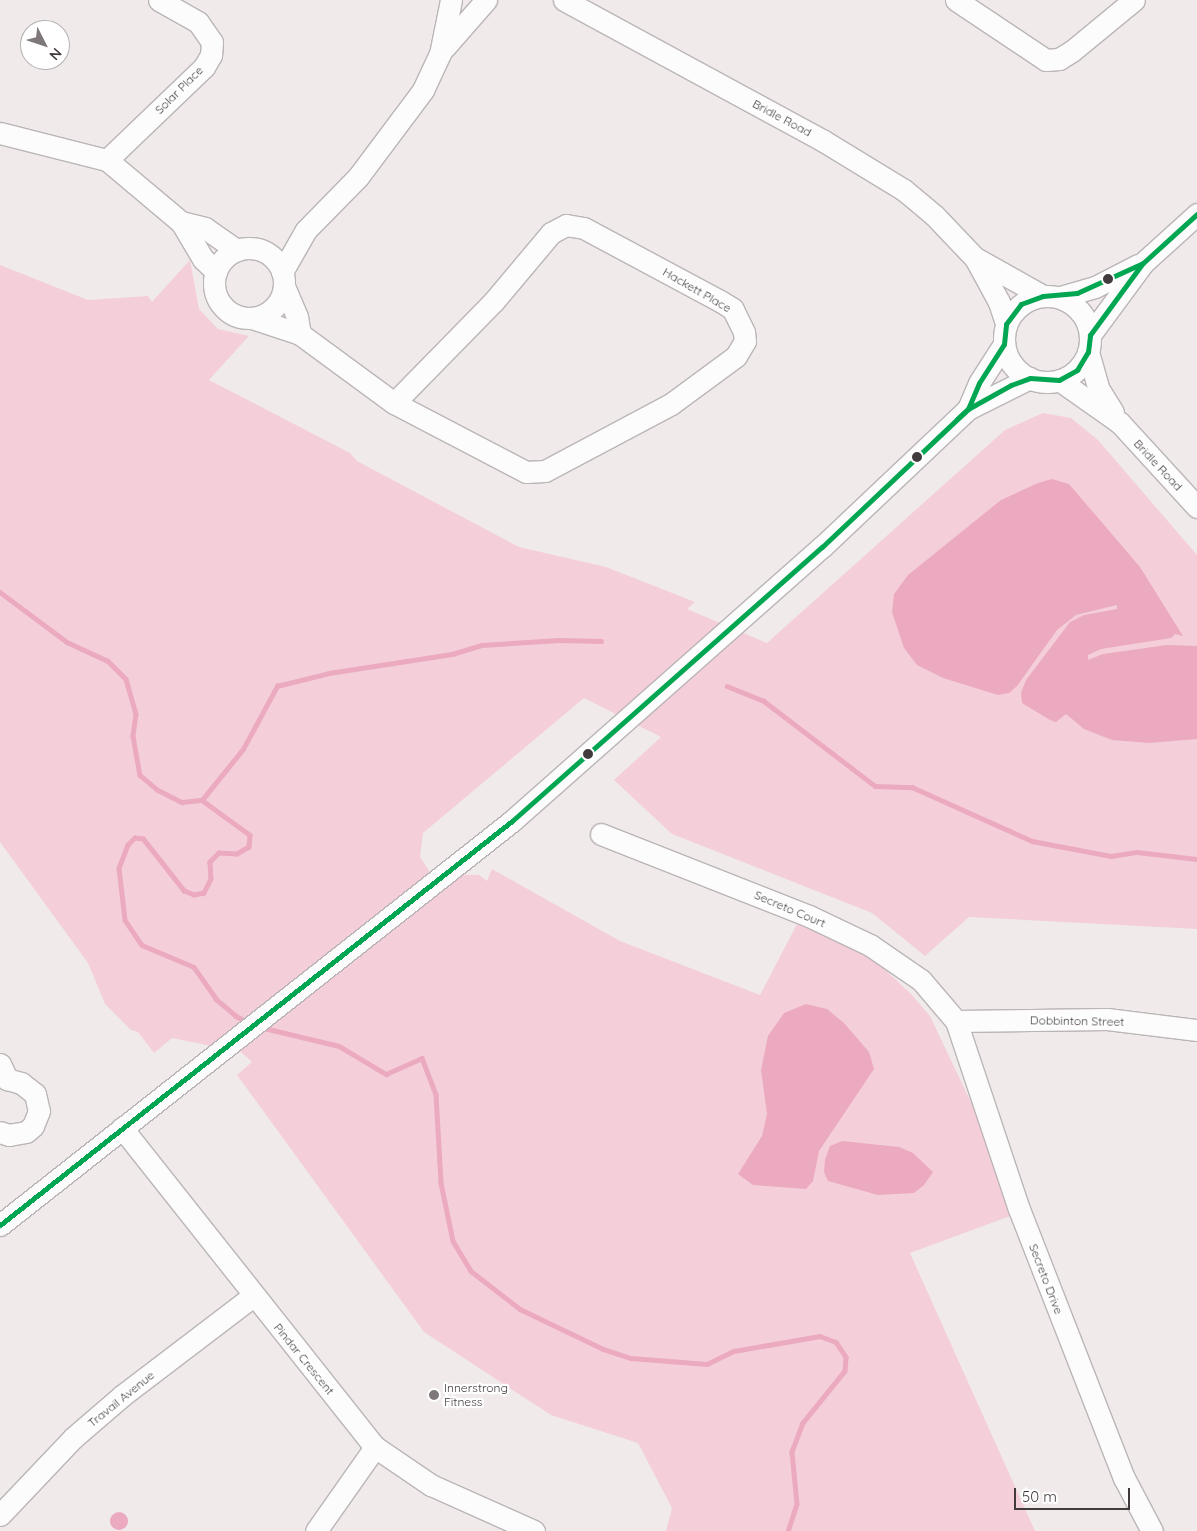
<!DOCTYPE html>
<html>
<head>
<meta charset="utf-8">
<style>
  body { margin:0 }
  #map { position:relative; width:1197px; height:1531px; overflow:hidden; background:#f0eaeb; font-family:Quicksand,sans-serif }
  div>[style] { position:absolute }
  .green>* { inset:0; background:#f4cfd9 }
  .water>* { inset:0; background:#ebaabf }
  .round { border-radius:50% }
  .stream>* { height:4.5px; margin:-2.25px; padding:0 2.25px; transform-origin:2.25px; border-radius:2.25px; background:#ebaabf }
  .roads { filter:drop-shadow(1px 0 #bbb5b7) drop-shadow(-1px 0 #bbb5b7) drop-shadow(0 1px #bbb5b7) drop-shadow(0 -1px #bbb5b7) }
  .minor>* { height:21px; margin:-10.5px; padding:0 10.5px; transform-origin:10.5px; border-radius:10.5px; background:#fdfcfc }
  .minor>.ring { margin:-10.5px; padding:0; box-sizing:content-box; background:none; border:21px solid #fdfcfc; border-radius:50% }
  .bus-1>* { height:5px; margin:-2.5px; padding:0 2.5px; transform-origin:2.5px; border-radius:2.5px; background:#00a651 }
  .dots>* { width:14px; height:14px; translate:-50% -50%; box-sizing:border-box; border:2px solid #fff; border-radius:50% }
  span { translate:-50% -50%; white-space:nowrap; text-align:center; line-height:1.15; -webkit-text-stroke:4.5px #fff; paint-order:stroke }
  .street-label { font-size:12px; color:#413b3d }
  .poi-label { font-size:12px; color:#413b3d }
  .left { translate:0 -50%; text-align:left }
  .north { position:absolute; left:20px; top:20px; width:50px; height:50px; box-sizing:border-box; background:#fff; border:1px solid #b3b1b1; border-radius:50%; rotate:131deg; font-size:14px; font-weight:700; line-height:20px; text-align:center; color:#413b3d }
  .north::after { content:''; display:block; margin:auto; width:18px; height:22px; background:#7e787a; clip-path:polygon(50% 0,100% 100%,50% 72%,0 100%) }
  .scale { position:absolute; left:1014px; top:1488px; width:116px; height:22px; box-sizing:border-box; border:2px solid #413b3d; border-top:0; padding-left:6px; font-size:15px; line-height:18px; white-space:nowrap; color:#413b3d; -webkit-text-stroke:4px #fff; paint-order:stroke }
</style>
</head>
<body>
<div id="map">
  <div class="green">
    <div style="clip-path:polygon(190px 260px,199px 309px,218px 329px,249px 336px,209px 380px,350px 453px,357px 461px,519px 547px,606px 567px,695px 602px,687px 609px,767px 643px,1005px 430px,1043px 413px,1071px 418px,1098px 440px,1197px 555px,1197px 929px,969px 917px,925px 956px,872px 913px,672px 834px,614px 780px,661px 737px,584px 698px,423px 833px,420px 857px,431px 874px,479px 875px,487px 881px,492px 869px,620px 941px,760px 995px,797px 924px,854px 949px,880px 965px,911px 994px,930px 1016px,976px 1113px,1013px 1215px,910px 1253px,1035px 1531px,666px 1531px,672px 1508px,638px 1443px,551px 1415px,424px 1332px,237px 1075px,252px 1062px,241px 1052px,172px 1038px,154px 1053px,138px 1032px,131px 1030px,105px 1004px,88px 963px,0 842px,0 265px,88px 300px,148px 296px,152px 302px)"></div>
  </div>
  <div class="water">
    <div style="clip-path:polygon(1052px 479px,1069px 484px,1140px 567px,1183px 636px,1175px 634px,1171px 638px,1101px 649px,1088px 655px,1088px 660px,1103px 654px,1167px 645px,1197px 646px,1197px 739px,1149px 743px,1112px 740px,1084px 729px,1066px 714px,1056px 722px,1050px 720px,1022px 703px,1021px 693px,1026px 680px,1070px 622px,1084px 615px,1117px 609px,1117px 605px,1076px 615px,1057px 630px,1017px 686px,1009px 693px,998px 695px,943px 678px,917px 665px,904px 648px,892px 612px,894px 594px,908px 575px,1001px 500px,1038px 483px)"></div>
    <div style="clip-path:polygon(806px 1004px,827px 1009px,844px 1023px,869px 1052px,874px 1069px,819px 1151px,813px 1181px,806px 1189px,753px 1185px,738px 1174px,762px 1136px,767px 1114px,761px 1070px,768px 1036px,784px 1013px)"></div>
    <div style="clip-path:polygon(842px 1141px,899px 1147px,913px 1153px,933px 1172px,924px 1185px,914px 1193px,878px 1195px,828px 1181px,824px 1172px,825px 1160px,830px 1146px)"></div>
    <div class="round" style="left:110px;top:1512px;width:18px;height:18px"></div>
  </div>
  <div class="stream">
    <div style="left:0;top:592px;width:84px;rotate:36.7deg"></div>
    <div style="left:67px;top:642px;width:45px;rotate:24.9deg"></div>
    <div style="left:108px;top:661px;width:25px;rotate:45deg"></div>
    <div style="left:126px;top:679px;width:36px;rotate:74deg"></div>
    <div style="left:136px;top:714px;width:22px;rotate:98deg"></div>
    <div style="left:133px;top:736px;width:40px;rotate:80deg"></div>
    <div style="left:140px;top:775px;width:23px;rotate:40deg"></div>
    <div style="left:158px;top:790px;width:27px;rotate:27deg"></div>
    <div style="left:182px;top:802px;width:20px;rotate:-6deg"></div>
    <div style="left:202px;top:800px;width:59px;rotate:36.1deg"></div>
    <div style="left:250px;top:835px;width:12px;rotate:95deg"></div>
    <div style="left:249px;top:847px;width:14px;rotate:150deg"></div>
    <div style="left:237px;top:854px;width:18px;rotate:-177deg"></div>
    <div style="left:219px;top:853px;width:13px;rotate:135deg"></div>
    <div style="left:210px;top:862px;width:17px;rotate:87deg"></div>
    <div style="left:211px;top:879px;width:16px;rotate:117deg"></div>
    <div style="left:204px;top:893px;width:10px;rotate:169deg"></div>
    <div style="left:194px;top:895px;width:11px;rotate:-158deg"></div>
    <div style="left:184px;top:891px;width:66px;rotate:-128.3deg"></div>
    <div style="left:143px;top:839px;width:8px;rotate:-173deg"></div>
    <div style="left:135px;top:838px;width:10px;rotate:135deg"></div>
    <div style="left:128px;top:845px;width:25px;rotate:111deg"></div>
    <div style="left:119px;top:868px;width:52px;rotate:83.4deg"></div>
    <div style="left:125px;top:920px;width:30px;rotate:56deg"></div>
    <div style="left:142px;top:945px;width:56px;rotate:22.9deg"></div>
    <div style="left:194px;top:967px;width:39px;rotate:55deg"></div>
    <div style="left:216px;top:999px;width:26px;rotate:40deg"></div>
    <div style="left:236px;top:1016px;width:13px;rotate:27deg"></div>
    <div style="left:727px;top:686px;width:40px;rotate:22deg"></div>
    <div style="left:764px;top:701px;width:140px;rotate:37.4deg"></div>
    <div style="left:875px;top:786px;width:37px;rotate:2deg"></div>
    <div style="left:912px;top:787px;width:132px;rotate:24.2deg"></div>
    <div style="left:1032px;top:841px;width:80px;rotate:10.8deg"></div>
    <div style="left:1111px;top:856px;width:26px;rotate:-9deg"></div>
    <div style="left:1137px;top:852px;width:60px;rotate:6.7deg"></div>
    <div style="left:202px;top:800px;width:65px;rotate:-51.2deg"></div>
    <div style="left:243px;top:749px;width:72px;rotate:-61.6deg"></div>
    <div style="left:277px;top:686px;width:54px;rotate:-14deg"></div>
    <div style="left:329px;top:673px;width:124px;rotate:-8.8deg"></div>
    <div style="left:452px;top:654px;width:31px;rotate:-17deg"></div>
    <div style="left:482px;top:645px;width:77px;rotate:-3.7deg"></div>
    <div style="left:559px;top:640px;width:42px;rotate:1.4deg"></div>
    <div style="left:260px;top:1027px;width:81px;rotate:13.5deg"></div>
    <div style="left:339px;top:1046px;width:55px;rotate:30.8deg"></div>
    <div style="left:386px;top:1074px;width:39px;rotate:-24deg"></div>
    <div style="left:422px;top:1058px;width:40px;rotate:69deg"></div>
    <div style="left:436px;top:1095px;width:88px;rotate:86.7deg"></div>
    <div style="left:441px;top:1183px;width:59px;rotate:78.3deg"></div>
    <div style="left:453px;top:1241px;width:35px;rotate:59deg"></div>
    <div style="left:471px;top:1271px;width:62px;rotate:37.8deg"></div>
    <div style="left:520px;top:1309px;width:92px;rotate:25.7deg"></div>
    <div style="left:603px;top:1349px;width:29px;rotate:18deg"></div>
    <div style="left:631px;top:1358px;width:76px;rotate:4.5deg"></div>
    <div style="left:707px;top:1364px;width:30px;rotate:-26deg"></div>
    <div style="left:734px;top:1351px;width:87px;rotate:-9.9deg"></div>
    <div style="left:820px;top:1336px;width:17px;rotate:21deg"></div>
    <div style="left:836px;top:1342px;width:18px;rotate:56deg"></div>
    <div style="left:846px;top:1357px;width:14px;rotate:94deg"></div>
    <div style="left:845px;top:1371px;width:67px;rotate:128.9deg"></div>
    <div style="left:803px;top:1423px;width:31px;rotate:111deg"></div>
    <div style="left:792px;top:1452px;width:52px;rotate:84.5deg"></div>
    <div style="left:797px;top:1504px;width:28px;rotate:108deg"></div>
  </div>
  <div class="roads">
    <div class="minor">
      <div style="left:159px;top:0;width:45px;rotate:29.4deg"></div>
      <div style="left:198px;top:22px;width:24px;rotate:55deg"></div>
      <div style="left:212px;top:42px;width:13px;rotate:94deg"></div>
      <div style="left:211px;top:55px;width:14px;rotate:120deg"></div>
      <div style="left:204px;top:67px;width:134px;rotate:136.2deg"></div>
      <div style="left:107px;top:160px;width:97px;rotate:40deg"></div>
      <div style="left:181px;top:222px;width:43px;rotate:59.3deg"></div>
      <div style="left:203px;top:259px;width:18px;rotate:43deg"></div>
      <div style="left:564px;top:0;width:294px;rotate:28.5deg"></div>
      <div style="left:822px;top:140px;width:96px;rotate:31.4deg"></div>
      <div style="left:904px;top:190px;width:39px;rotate:40deg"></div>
      <div style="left:934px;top:215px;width:59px;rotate:46.4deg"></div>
      <div style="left:975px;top:258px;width:50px;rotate:61.4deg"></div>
      <div style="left:999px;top:302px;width:23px;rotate:72deg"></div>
      <div style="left:956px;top:0;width:108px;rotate:33.7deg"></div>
      <div style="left:1046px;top:60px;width:13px;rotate:-4deg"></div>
      <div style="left:1059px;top:59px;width:15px;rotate:-32deg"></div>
      <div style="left:1072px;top:51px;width:80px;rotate:-39.4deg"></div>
      <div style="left:444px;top:48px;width:64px;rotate:-48.8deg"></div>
      <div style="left:0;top:133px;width:110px;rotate:14.2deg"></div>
      <div style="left:181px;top:222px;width:25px;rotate:14deg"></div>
      <div style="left:205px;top:228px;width:39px;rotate:35deg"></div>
      <div class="ring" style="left:214px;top:248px;width:49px;height:49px"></div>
      <div style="left:977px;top:259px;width:76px;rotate:29.3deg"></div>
      <div style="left:282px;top:272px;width:48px;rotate:-60.3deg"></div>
      <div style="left:306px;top:230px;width:74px;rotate:-45.5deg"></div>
      <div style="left:358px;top:177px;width:109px;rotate:-53.2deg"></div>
      <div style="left:423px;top:90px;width:40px;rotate:-65deg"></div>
      <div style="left:440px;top:54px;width:55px;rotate:-78.5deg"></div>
      <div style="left:284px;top:286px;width:34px;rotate:67deg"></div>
      <div style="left:297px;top:317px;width:17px;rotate:80deg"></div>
      <div class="ring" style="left:1004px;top:296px;width:65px;height:65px"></div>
      <div style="left:1060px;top:297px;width:36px;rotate:-16deg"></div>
      <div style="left:1095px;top:287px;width:48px;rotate:-27.1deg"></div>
      <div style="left:252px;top:318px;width:51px;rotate:18.4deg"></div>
      <div style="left:300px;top:334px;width:117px;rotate:36.3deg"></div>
      <div style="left:394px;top:403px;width:149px;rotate:27.6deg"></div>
      <div style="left:526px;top:472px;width:19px;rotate:-3deg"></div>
      <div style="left:545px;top:471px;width:143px;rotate:-28deg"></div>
      <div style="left:671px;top:404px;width:81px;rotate:-36.4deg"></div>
      <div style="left:736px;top:356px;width:17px;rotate:-59deg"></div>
      <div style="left:745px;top:341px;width:9px;rotate:-96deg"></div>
      <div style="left:744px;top:332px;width:25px;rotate:-116deg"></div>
      <div style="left:733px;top:309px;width:15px;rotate:-148deg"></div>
      <div style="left:720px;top:301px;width:154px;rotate:-151.8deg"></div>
      <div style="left:584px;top:228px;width:18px;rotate:-171deg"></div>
      <div style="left:566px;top:225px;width:17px;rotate:152deg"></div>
      <div style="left:551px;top:233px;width:90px;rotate:130deg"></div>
      <div style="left:493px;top:302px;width:141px;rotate:134.4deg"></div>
      <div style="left:1090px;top:335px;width:89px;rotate:-53.6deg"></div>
      <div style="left:1143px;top:263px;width:73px;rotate:-42.2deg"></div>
      <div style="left:1088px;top:352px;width:37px;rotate:74deg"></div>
      <div style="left:1098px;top:388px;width:28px;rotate:58deg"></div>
      <div style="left:1059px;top:380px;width:75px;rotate:35.2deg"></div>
      <div style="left:1120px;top:423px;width:114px;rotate:47.5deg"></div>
      <div style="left:968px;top:409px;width:28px;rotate:-67deg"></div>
      <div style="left:979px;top:383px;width:46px;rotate:-57.3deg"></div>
      <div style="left:601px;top:834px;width:224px;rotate:21.5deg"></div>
      <div style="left:809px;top:916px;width:68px;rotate:25.4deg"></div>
      <div style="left:870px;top:945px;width:62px;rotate:34.5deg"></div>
      <div style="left:921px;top:980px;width:54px;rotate:49.5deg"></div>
      <div style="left:956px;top:1021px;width:198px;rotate:71.5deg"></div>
      <div style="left:1019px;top:1209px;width:289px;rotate:68.7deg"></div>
      <div style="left:1124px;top:1478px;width:60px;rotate:62.2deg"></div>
      <div style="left:956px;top:1021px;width:151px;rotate:-0.8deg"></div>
      <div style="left:1107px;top:1019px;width:91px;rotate:7deg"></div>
      <div style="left:0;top:1064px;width:17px;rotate:65deg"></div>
      <div style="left:7px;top:1079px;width:15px;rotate:16deg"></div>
      <div style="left:21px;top:1083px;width:18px;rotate:38deg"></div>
      <div style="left:35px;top:1094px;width:17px;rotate:77deg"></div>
      <div style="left:39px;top:1111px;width:16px;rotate:112deg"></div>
      <div style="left:33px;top:1126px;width:9px;rotate:139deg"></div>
      <div style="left:26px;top:1132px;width:17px;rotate:170deg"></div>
      <div style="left:9px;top:1135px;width:9px;rotate:-162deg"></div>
      <div style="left:122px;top:1128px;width:407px;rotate:51.6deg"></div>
      <div style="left:375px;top:1447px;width:68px;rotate:34.2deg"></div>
      <div style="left:431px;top:1485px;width:113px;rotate:24.1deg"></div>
      <div style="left:0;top:1225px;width:652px;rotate:-38.28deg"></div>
      <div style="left:512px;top:821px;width:414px;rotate:-41.5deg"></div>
      <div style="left:822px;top:547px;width:201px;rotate:-43.4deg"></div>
      <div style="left:968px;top:409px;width:69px;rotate:-26.6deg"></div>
      <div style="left:0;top:1515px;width:106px;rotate:-46.5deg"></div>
      <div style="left:73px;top:1438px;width:66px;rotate:-40.7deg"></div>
      <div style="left:123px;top:1395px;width:163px;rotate:-37.3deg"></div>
      <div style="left:316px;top:1531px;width:103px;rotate:-54.9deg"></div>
    </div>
  </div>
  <div class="bus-1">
    <div style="left:957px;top:419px;width:15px;rotate:-42deg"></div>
    <div style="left:968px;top:409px;width:49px;rotate:-29.2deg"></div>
    <div style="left:1011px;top:385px;width:20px;rotate:-20deg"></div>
    <div style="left:1030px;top:378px;width:29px;rotate:4deg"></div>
    <div style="left:1059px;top:380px;width:21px;rotate:-29deg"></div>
    <div style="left:1077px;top:370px;width:21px;rotate:-59deg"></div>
    <div style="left:1088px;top:352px;width:17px;rotate:-83deg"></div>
    <div style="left:1090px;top:335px;width:88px;rotate:-53.8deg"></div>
    <div style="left:0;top:1225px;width:652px;rotate:-38.28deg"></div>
    <div style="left:512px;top:821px;width:414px;rotate:-41.5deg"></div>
    <div style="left:822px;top:547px;width:201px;rotate:-43.4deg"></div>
    <div style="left:968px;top:409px;width:28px;rotate:-67deg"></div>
    <div style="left:979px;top:383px;width:46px;rotate:-57.3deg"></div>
    <div style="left:1004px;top:344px;width:20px;rotate:-84deg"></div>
    <div style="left:1006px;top:324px;width:25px;rotate:-53deg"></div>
    <div style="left:1021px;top:304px;width:23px;rotate:-20deg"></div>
    <div style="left:1043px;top:296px;width:34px;rotate:-5deg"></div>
    <div style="left:1077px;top:293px;width:72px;rotate:-24.4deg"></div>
    <div style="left:1143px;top:263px;width:73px;rotate:-42.2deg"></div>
  </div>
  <div class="dots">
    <div style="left:1108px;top:279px;background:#413b3d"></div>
    <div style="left:917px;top:457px;background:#413b3d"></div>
    <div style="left:588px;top:754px;background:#413b3d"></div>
    <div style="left:434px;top:1395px;background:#7e787a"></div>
  </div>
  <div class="street-label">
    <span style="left:179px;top:90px;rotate:-45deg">Solar Place</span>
    <span style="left:782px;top:118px;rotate:28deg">Bridle Road</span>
    <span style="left:697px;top:290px;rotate:30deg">Hackett Place</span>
    <span style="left:1158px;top:465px;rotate:47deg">Bridle Road</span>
    <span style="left:790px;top:909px;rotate:23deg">Secreto Court</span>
    <span style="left:1077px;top:1021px;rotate:1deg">Dobbinton Street</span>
    <span style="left:1046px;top:1279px;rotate:69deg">Secreto Drive</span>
    <span style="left:304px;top:1359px;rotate:51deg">Pindar Crescent</span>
    <span style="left:121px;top:1399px;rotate:-39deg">Travail Avenue</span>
  </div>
  <div class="poi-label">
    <span class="left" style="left:444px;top:1395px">Innerstrong<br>Fitness</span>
  </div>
  <div class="north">N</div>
  <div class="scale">50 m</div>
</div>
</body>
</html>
